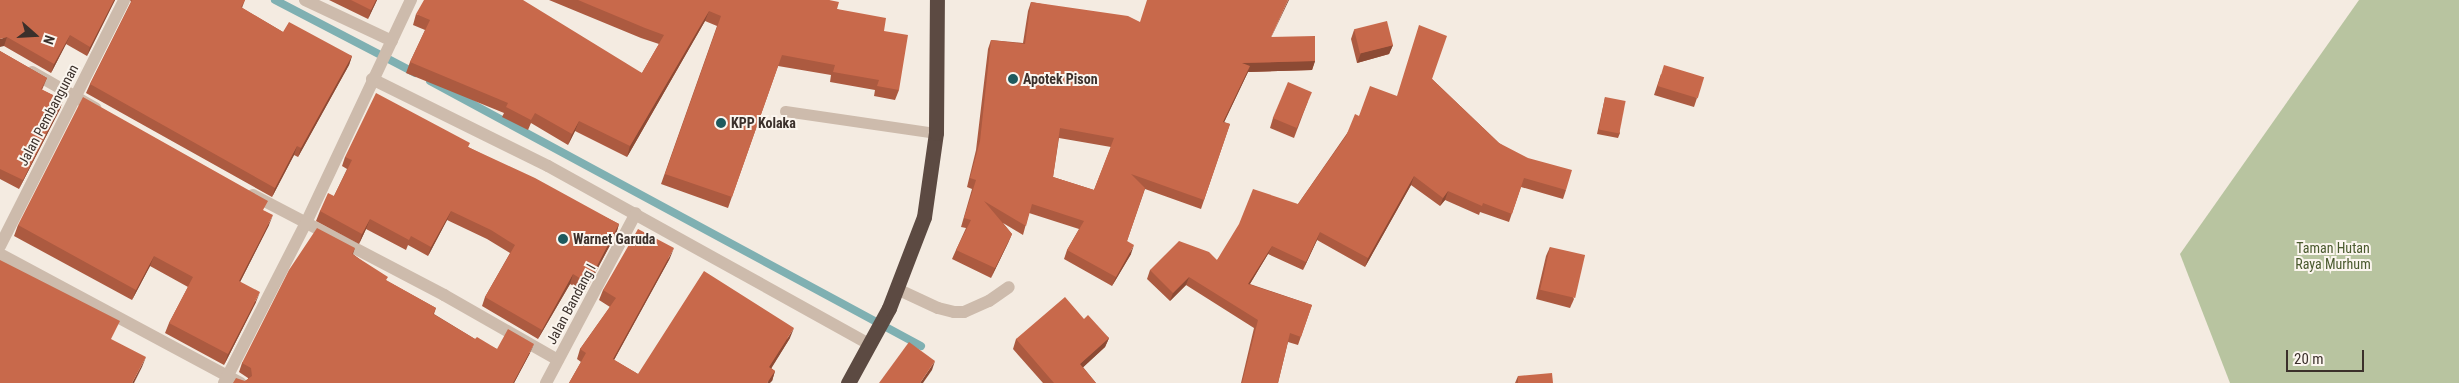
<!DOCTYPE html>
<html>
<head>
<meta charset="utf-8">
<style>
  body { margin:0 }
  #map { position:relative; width:2459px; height:383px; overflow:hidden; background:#f4ebe1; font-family:"Roboto Condensed",sans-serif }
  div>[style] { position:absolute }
  .green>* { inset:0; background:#b8c4a0 }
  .stream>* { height:8px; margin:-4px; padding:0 4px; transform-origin:4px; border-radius:4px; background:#7fb0b2 }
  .lane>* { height:11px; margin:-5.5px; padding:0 5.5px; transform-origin:5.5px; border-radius:5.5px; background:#cdbbac }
  .street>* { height:12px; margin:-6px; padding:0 6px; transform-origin:6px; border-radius:6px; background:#cdbbac }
  .highway>* { height:15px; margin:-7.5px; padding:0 7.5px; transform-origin:7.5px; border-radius:7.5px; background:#5c4a42 }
  .wall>* { inset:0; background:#ac5a40 }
  .shaded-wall>* { inset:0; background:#8c4a34 }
  .building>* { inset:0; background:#c8694b; transform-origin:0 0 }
  .dots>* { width:14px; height:14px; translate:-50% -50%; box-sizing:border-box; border:2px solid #fbf5ee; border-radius:50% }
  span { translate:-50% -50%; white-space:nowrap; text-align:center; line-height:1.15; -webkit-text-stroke:4px #fbf5ee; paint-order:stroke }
  .poi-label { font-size:14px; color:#3b302b; font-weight:700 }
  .left { translate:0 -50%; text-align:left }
  .street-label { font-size:14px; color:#3b302b }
  .park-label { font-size:14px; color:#4a5a2e }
  .north { position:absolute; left:10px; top:10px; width:50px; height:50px; -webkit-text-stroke:4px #fbf5ee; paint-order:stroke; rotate:109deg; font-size:14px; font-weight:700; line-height:20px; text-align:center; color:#3b302b }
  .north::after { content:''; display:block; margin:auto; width:18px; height:22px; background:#3b302b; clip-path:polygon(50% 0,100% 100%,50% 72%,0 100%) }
  .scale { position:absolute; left:2286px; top:350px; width:78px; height:22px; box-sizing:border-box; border:2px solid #3b302b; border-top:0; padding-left:6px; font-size:15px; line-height:18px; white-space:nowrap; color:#3b302b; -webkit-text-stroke:4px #fbf5ee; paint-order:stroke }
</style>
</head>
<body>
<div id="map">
  <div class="green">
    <div style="clip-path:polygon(2359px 0,2459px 0,2459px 383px,2230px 383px,2180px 254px)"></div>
  </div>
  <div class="stream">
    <div style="left:275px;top:0;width:158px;rotate:27.5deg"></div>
    <div style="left:430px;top:81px;width:558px;rotate:28.36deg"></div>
  </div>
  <div class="lane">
    <div style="left:785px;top:111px;width:153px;rotate:8.3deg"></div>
  </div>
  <div class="street">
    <div style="left:305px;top:0;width:96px;rotate:25.2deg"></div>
    <div style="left:32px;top:72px;width:73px;rotate:29.7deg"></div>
    <div style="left:372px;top:79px;width:196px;rotate:26.3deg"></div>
    <div style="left:548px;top:166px;width:369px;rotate:29deg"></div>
    <div style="left:253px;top:195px;width:216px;rotate:27.6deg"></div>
    <div style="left:444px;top:295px;width:131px;rotate:29.7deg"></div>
    <div style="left:0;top:246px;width:275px;rotate:-63.2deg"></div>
    <div style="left:0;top:254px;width:273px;rotate:28.2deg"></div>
    <div style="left:897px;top:289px;width:45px;rotate:24.9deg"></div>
    <div style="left:938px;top:308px;width:16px;rotate:14deg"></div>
    <div style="left:954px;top:312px;width:10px"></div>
    <div style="left:964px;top:312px;width:27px;rotate:-24deg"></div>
    <div style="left:989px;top:301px;width:24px;rotate:-35deg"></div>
    <div style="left:224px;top:383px;width:178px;rotate:-62.9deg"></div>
    <div style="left:305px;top:225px;width:249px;rotate:-64.8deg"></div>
    <div style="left:546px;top:383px;width:192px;rotate:-62.1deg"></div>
  </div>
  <div class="highway">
    <div style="left:848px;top:383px;width:85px;rotate:-61.3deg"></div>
    <div style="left:889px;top:308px;width:97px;rotate:-69deg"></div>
    <div style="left:924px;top:217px;width:85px;rotate:-81.9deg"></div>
    <div style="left:936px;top:133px;width:133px;rotate:-89.6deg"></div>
  </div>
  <div class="wall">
    <div style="clip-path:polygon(0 0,115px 0,87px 56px,66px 44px,51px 73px,4px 46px)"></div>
    <div style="clip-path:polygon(130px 0,245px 0,242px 8px,283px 32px,352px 56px,349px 65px,298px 157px,294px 155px,272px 197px,86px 93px,90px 84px,131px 2px)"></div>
    <div style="clip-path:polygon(329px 0,377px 0,368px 19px)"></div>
    <div style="clip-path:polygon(549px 0,829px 0,837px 9px,884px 31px,899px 90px,895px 100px,874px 96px,875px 90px,830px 82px,831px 75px,778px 66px,728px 208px,661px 184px,717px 26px,705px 21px,627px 157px,575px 131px,568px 145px,531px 123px,528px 130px,502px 117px,504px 113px,406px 73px,410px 62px,425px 30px,413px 25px,416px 14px,642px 73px,659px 44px,641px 38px)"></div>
    <div style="clip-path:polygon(evenodd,1031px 2px,1139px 22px,1271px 37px,1315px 61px,1312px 70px,1248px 72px,1224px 122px,1230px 124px,1201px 209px,1145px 189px,1127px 241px,1131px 254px,1112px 286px,1064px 259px,1067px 250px,1079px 229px,1029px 213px,1023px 235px,1003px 223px,1012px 234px,1008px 243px,991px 278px,952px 259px,956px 250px,966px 228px,961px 227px,972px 189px,967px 187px,976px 150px,988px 49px,991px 40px,1023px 43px,1028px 11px,1031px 2px,1059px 138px,1111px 147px,1094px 190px,1053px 177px,1059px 138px)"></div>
    <div style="clip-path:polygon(1354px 30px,1393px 45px,1389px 54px,1357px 63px,1351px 39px)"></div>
    <div style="clip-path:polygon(0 51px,47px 78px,42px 90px,63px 100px,60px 109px,19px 189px,0 179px)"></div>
    <div style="clip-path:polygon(1661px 74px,1697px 98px,1694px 107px,1654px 95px)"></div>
    <div style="clip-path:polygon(1432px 79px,1499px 143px,1566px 190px,1563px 199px,1521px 187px,1509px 222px,1480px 212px,1479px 215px,1445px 200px,1440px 206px,1411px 185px,1365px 267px,1317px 240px,1303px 270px,1268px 254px,1250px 284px,1312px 305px,1298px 345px,1288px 342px,1278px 383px,1241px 383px,1254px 328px,1186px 285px,1170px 301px,1147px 279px,1150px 270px,1217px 260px,1298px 204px,1359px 116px,1397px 96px)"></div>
    <div style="clip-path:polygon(1605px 97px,1620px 133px,1618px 138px,1597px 134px,1604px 102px)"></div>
    <div style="clip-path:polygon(1308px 101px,1294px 138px,1270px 128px,1273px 118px)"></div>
    <div style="clip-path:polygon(468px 147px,619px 224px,616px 234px,585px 292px,570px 284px,538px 339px,482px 306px,485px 297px,510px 253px,487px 239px,447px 220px,428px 256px,408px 245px,406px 250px,366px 229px,359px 244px,316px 221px,320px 211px,334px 196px,347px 169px,342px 166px,345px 157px)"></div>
    <div style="clip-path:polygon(265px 211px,269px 225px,240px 282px,256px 302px,224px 365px,165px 333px,169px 323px,188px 287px,150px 266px,132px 300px,14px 236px,18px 225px)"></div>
    <div style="clip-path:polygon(1550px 247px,1574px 299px,1570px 308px,1536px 299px,1546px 256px)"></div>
    <div style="clip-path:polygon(355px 248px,353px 254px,387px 281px,436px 308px,434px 314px,475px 339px,497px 349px,530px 353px,514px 383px,233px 383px,245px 381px,248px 379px,248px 378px,239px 372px,242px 363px)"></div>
    <div style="clip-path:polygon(670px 258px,614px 360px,638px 374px,790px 338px,771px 368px,775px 371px,772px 381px,569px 383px,581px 362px,577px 359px,580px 349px,610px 307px,599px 300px,603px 290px)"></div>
    <div style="clip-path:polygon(1084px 319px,1109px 338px,1105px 347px,1083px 367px,1096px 383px,1043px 383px,1013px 349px,1016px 339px)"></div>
    <div style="clip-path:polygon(1518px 376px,1553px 383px,1515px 383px)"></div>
  </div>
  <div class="shaded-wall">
    <div style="clip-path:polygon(114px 0,115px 0,87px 56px,90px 47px)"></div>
    <div style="clip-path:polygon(376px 0,377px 0,368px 19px,371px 10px)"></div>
    <div style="clip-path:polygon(1288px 0,1289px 0,1267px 46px,1271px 37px)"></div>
    <div style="clip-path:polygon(709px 11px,705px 21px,627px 157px,630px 146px)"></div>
    <div style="clip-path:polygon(70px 35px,66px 44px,51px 73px,54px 64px)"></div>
    <div style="clip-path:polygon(7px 37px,4px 46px,0 47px,0 39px)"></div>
    <div style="clip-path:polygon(1393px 45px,1389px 54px,1357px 63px,1361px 53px)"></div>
    <div style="clip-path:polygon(352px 56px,349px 65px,298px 157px,301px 148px)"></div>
    <div style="clip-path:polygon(1315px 61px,1312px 70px,1248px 72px,1220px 131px,1242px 63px)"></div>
    <div style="clip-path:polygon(63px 100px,60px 109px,19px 189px,23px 180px)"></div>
    <div style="clip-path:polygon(579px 121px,575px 131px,568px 145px,572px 134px)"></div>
    <div style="clip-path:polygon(297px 146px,294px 155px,272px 197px,275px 188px)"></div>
    <div style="clip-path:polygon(1414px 176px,1411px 185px,1365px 267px,1368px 258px)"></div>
    <div style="clip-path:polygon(1448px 191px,1445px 200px,1440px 206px,1443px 198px)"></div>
    <div style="clip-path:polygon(451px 211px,447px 220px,428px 256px,431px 247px)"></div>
    <div style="clip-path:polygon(273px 215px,269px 225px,235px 292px,239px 281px)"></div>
    <div style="clip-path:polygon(370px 219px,366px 229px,359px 244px,362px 234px)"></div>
    <div style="clip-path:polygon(619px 224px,616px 234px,585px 292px,588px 283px)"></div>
    <div style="clip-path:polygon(1320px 232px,1317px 240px,1303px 270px,1306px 262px)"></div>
    <div style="clip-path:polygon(1012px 234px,1008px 243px,991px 278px,995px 268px)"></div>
    <div style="clip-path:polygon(1134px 245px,1131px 254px,1112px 286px,1116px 277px)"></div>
    <div style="clip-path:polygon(1272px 246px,1268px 254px,1245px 292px,1248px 284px)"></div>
    <div style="clip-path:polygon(674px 248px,670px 258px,609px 369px,613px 359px)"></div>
    <div style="clip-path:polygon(154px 256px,150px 266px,132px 300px,136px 290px)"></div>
    <div style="clip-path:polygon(573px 274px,570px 284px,538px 339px,542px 330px)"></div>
    <div style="clip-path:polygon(1189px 277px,1186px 285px,1170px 301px,1173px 293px)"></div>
    <div style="clip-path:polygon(260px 292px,256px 302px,224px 365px,228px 354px)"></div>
    <div style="clip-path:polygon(794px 328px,790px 338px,766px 377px,769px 367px)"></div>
    <div style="clip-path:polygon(1109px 338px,1105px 347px,1077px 373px,1080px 364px)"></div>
    <div style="clip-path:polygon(534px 344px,530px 353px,514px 383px,513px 383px)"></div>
    <div style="clip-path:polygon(146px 357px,142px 367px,134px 383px,132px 383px)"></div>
    <div style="clip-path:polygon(935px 361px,932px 370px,923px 383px,920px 383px)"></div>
    <div style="clip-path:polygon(775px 371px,772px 381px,770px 383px,767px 383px)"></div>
  </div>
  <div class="building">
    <div style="clip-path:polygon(0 0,114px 0,90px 47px,70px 35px,54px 64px,7px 37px,0 39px)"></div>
    <div style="clip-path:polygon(132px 0,245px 0,241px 7px,283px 32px,289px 22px,352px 56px,301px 148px,297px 146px,275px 188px,90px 84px)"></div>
    <div style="clip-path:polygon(351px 0,376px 0,371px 10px)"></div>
    <div style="clip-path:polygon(424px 0,523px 0,642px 73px,664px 35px,645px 28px,578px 0,829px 0,839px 2px,837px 9px,886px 18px,884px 31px,908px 35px,899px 90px,877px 86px,879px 80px,833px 72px,835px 65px,782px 55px,732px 197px,665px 174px,721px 16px,709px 11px,630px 146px,579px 121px,572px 134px,535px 113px,531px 120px,506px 107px,508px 103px,410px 62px,430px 20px,416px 14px)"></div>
    <div style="clip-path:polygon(evenodd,1147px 0,1288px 0,1271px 37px,1315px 36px,1315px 61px,1242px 63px,1250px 66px,1223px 122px,1230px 124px,1204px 200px,1131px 174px,1145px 188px,1127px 241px,1134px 245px,1116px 277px,1067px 250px,1084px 221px,1032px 204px,1026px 226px,984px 201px,1012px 234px,995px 268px,956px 250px,971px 220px,964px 218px,976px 180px,970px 178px,980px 141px,991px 40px,1025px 44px,1031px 2px,1128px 16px,1140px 22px,1147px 0,1060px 128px,1114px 138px,1094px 190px,1053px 177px,1060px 128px)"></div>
    <div style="left:1387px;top:21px;width:25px;height:34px;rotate:76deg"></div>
    <div style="clip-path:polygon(1419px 25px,1447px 36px,1432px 79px,1499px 143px,1528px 158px,1572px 170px,1566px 190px,1524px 178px,1512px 214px,1483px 203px,1482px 206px,1448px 191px,1443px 198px,1414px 176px,1368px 258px,1320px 232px,1306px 262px,1272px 246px,1248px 284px,1312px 305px,1301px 337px,1290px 333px,1278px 383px,1242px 383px,1258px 320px,1189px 277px,1173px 293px,1150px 270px,1179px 241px,1209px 252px,1217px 260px,1239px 224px,1253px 189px,1298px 204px,1346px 136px,1355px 114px,1359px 116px,1370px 86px,1397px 96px)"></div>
    <div style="clip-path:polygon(0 51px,47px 78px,41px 89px,63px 100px,23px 180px,0 169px)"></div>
    <div style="left:1664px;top:65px;width:42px;height:22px;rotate:17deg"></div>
    <div style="left:1288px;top:82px;width:26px;height:39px;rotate:23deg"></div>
    <div style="clip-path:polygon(376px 93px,470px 143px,468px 147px,535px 178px,619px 224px,588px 283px,573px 274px,542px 330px,485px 297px,515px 245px,491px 230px,451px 211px,431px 247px,411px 236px,409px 240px,370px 219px,362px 234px,320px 211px,328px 193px,334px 196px,352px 160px,345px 157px)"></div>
    <div style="clip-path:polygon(83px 97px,268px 201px,263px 210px,273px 215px,239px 281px,260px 292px,228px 354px,169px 323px,193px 277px,154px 256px,136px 290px,18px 225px)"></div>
    <div style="left:1605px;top:97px;width:21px;height:33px;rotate:11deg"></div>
    <div style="clip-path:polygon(317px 228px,355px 248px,352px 254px,388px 277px,386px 280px,436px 308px,433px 314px,475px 339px,477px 337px,497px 349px,508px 329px,534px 344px,513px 383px,233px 383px,236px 378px,245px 381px,252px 376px,251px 368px,242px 363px,289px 270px)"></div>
    <div style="clip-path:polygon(638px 229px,674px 248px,613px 359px,638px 374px,704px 271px,794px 328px,769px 367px,775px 371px,767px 383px,569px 383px,586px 353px,580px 349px,616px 298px,603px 290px)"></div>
    <div style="left:1550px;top:247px;width:36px;height:44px;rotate:13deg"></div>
    <div style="clip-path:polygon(0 260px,120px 321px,111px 339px,146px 357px,132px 383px,0 383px)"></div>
    <div style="clip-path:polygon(1065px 297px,1084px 319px,1088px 315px,1109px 338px,1080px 364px,1096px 383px,1054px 383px,1016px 339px)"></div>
    <div style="clip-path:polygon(909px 342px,935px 361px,920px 383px,879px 383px)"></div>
    <div style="clip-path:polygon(1552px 373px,1553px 383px,1518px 383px,1518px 376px)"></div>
  </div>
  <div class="dots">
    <div style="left:1013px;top:79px;background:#1f5a5e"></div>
    <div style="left:721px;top:123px;background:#1f5a5e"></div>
    <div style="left:563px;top:239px;background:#1f5a5e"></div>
  </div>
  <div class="poi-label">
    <span class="left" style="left:1023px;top:79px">Apotek Pison</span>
    <span class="left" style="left:731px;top:123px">KPP Kolaka</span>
    <span class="left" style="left:573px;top:239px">Warnet Garuda</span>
  </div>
  <div class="street-label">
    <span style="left:48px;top:115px;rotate:-62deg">Jalan Pembangunan</span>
    <span style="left:571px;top:304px;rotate:-62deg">Jalan Bandang I</span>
  </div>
  <div class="park-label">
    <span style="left:2333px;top:256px">Taman Hutan<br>Raya Murhum</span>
  </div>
  <div class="north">N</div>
  <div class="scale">20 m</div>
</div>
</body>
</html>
